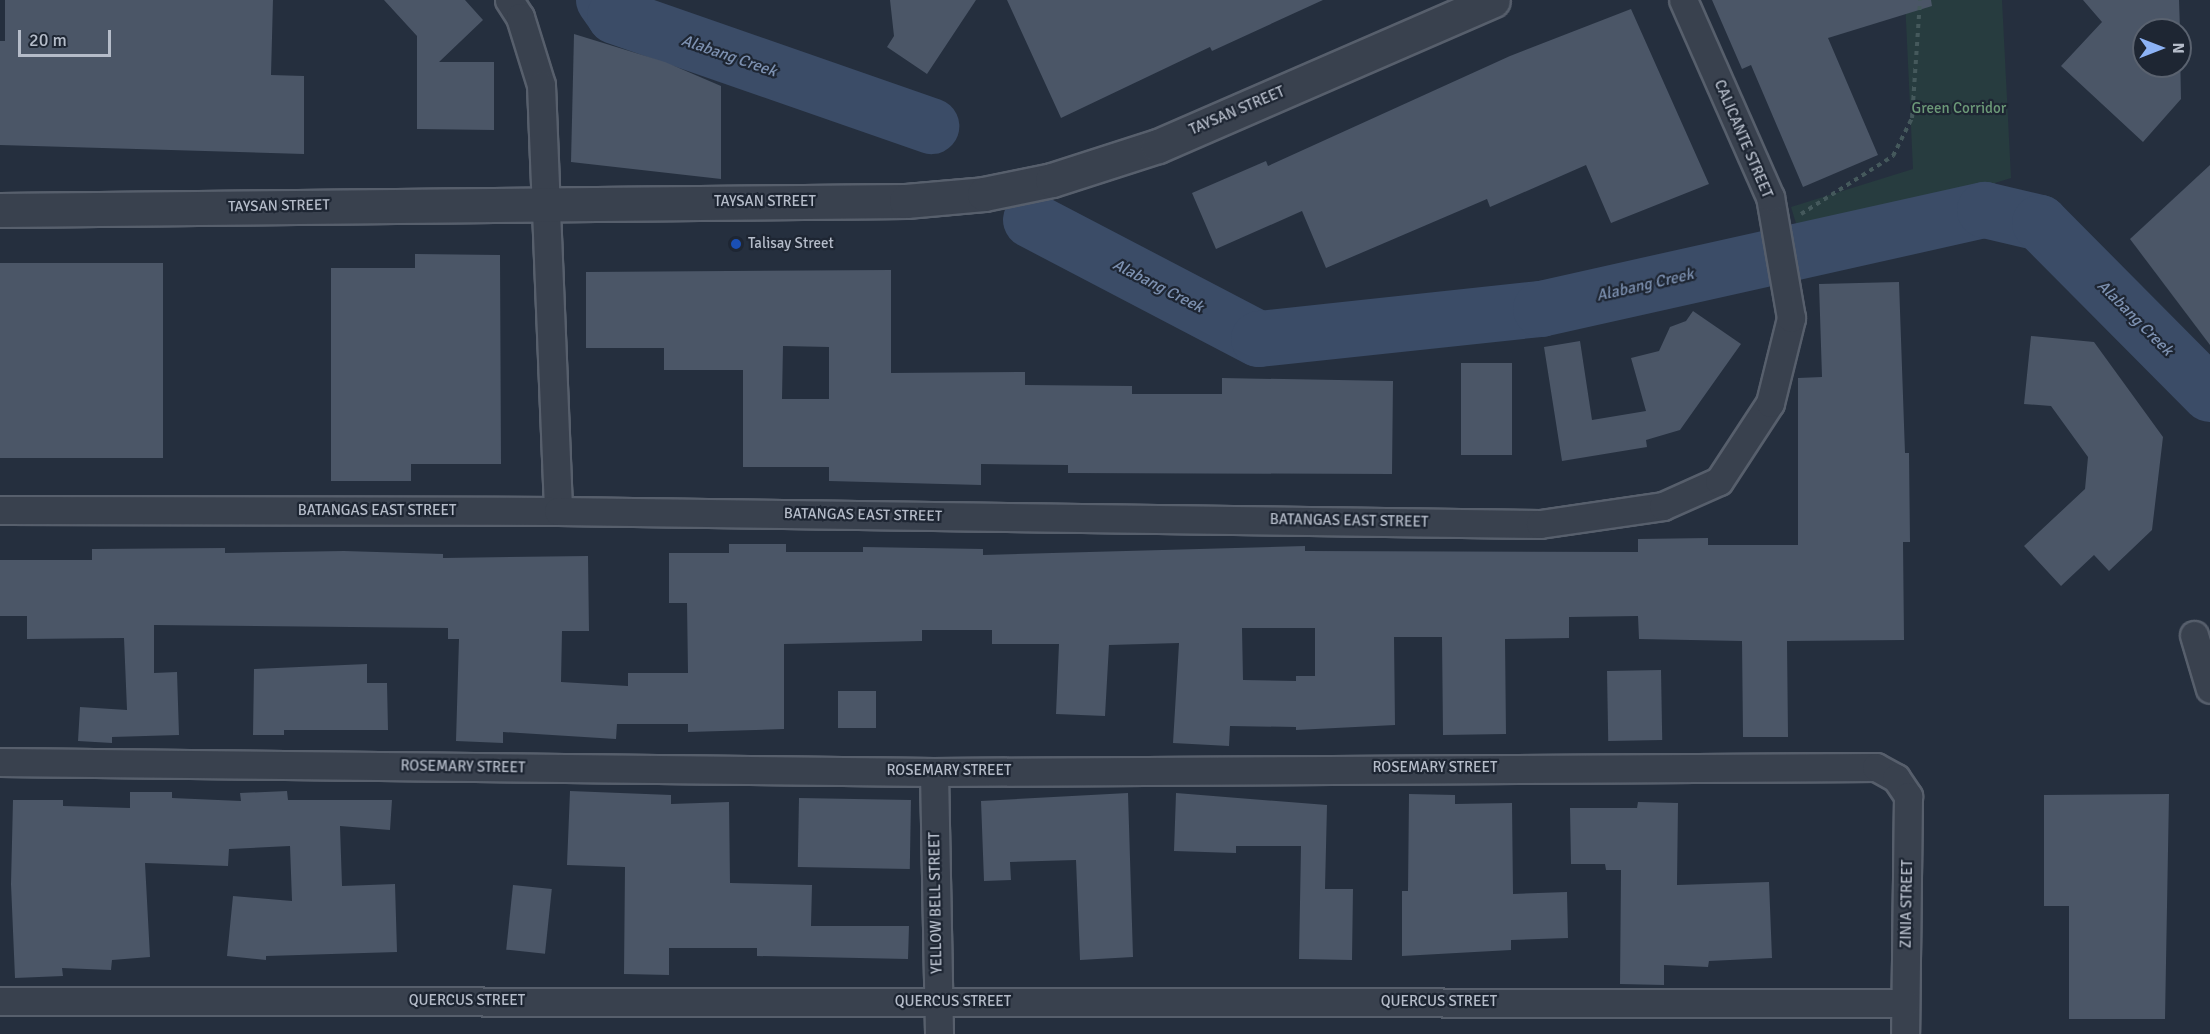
<!DOCTYPE html>
<html>
<head>
<meta charset="utf-8">
<style>
  body { margin:0 }
  #map { position:relative; width:2210px; height:1034px; overflow:hidden; background:#252f3e; font-family:Signika,sans-serif }
  div>[style] { position:absolute }
  .green>* { inset:0; background:#273c3f }
  .river>* { height:56px; margin:-28px; padding:0 28px; transform-origin:28px; border-radius:28px; background:#3b4c67 }
  .building>* { inset:0; background:#4b5667; transform-origin:0 0 }
  .path>* { height:4px; margin-top:-2px; transform-origin:0; background:repeating-linear-gradient(90deg,#45595c 0 4.5px,transparent 0 9px) }
  .roads { filter:drop-shadow(2px 0 #575f6c) drop-shadow(-2px 0 #575f6c) drop-shadow(0 2px #575f6c) drop-shadow(0 -2px #575f6c) }
  .minor>* { height:27px; margin:-13.5px; padding:0 13.5px; transform-origin:13.5px; border-radius:13.5px; background:#39414e }
  .tertiary>* { height:33px; margin:-16.5px; padding:0 16.5px; transform-origin:16.5px; border-radius:16.5px; background:#39414e }
  .dots>* { width:16px; height:16px; translate:-50% -50%; box-sizing:border-box; border:3px solid #1e2633; border-radius:50% }
  span { translate:-50% -50%; white-space:nowrap; text-align:center; line-height:1.15; -webkit-text-stroke:4.5px #1e2633; paint-order:stroke }
  .park-label { font-size:15px; color:#6c9a78 }
  .street-label { font-size:15px; color:#b5bcc9 }
  .poi-label { font-size:15px; color:#b5bcc9 }
  .left { translate:0 -50%; text-align:left }
  .water-label { font-size:16px; color:#7d91b1; font-style:italic }
  .north { position:absolute; left:2132px; top:18px; width:60px; height:60px; box-sizing:border-box; background:#1e2633; border:2px solid #5a626f; border-radius:50%; rotate:90deg; font-size:16px; font-weight:700; line-height:24px; text-align:center; color:#b5bcc9 }
  .north::after { content:''; display:block; margin:auto; width:21px; height:27px; background:#8db3f6; clip-path:polygon(50% 0,100% 100%,50% 72%,0 100%) }
  .scale { position:absolute; left:18px; top:30px; width:93px; height:27px; box-sizing:border-box; border:3px solid #b5bcc9; border-top:0; padding-left:8px; font-size:18px; line-height:21px; white-space:nowrap; color:#b5bcc9; -webkit-text-stroke:4px #1e2633; paint-order:stroke }
</style>
</head>
<body>
<div id="map">
  <div class="green">
    <div style="clip-path:polygon(1905px 0,2002px 0,2011px 178px,1802px 243px,1791px 207px,1913px 169px)"></div>
  </div>
  <div class="river">
    <div style="left:604px;top:0;width:19px;rotate:55deg"></div>
    <div style="left:615px;top:16px;width:335px;rotate:19.2deg"></div>
    <div style="left:1031px;top:220px;width:257px;rotate:27.6deg"></div>
    <div style="left:1259px;top:339px;width:284px;rotate:-6.1deg"></div>
    <div style="left:1541px;top:309px;width:455px;rotate:-12.6deg"></div>
    <div style="left:1985px;top:210px;width:57px;rotate:13.3deg"></div>
    <div style="left:2040px;top:223px;width:241px;rotate:45.2deg"></div>
  </div>
  <div class="building">
    <div style="clip-path:polygon(5px 0,273px 0,271px 75px,304px 76px,304px 154px,0 145px,0 41px,5px 41px)"></div>
    <div style="clip-path:polygon(384px 0,465px 0,483px 20px,439px 62px,494px 62px,494px 130px,417px 129px,417px 36px)"></div>
    <div style="clip-path:polygon(890px 0,976px 0,927px 74px,887px 47px,894px 36px)"></div>
    <div style="clip-path:polygon(1007px 0,1323px 0,1212px 51px,1210px 47px,1061px 118px)"></div>
    <div style="clip-path:polygon(1712px 0,1931px 0,1932px 6px,1828px 38px,1878px 155px,1803px 187px,1751px 65px,1742px 69px)"></div>
    <div style="clip-path:polygon(2083px 0,2179px 0,2180px 30px,2144px 30px,2144px 66px,2180px 66px,2180px 48px,2181px 99px,2143px 142px,2061px 66px,2102px 22px)"></div>
    <div style="clip-path:polygon(1631px 9px,1709px 184px,1611px 223px,1586px 165px,1490px 207px,1487px 199px,1326px 268px,1302px 211px,1216px 249px,1192px 193px,1266px 161px,1268px 166px,1510px 56px)"></div>
    <div style="clip-path:polygon(574px 34px,665px 62px,721px 86px,721px 179px,571px 162px)"></div>
    <div style="clip-path:polygon(2210px 165px,2210px 345px,2130px 239px)"></div>
    <div style="clip-path:polygon(415px 254px,500px 255px,501px 464px,411px 464px,411px 481px,331px 481px,331px 268px,415px 268px)"></div>
    <div style="left:0;top:263px;width:163px;height:195px"></div>
    <div style="clip-path:polygon(evenodd,891px 270px,891px 373px,1025px 372px,1025px 385px,1132px 386px,1132px 394px,1222px 394px,1222px 378px,1393px 381px,1392px 474px,1068px 473px,1068px 465px,981px 464px,981px 485px,829px 481px,829px 467px,743px 467px,743px 370px,664px 370px,664px 348px,586px 348px,586px 272px,891px 270px,783px 346px,829px 347px,829px 399px,782px 399px,783px 346px)"></div>
    <div style="clip-path:polygon(evenodd,1899px 282px,1905px 453px,1909px 453px,1910px 542px,1903px 542px,1904px 640px,1787px 641px,1788px 737px,1743px 737px,1742px 641px,1639px 639px,1638px 616px,1569px 617px,1569px 638px,1505px 639px,1506px 734px,1443px 735px,1442px 637px,1394px 637px,1395px 725px,1296px 730px,1296px 727px,1230px 726px,1229px 746px,1173px 743px,1179px 643px,1109px 645px,1105px 716px,1056px 714px,1059px 644px,992px 644px,992px 630px,922px 630px,922px 641px,784px 644px,784px 729px,688px 732px,688px 724px,617px 724px,616px 739px,503px 732px,503px 743px,456px 741px,459px 639px,448px 639px,448px 628px,154px 625px,154px 673px,177px 672px,179px 735px,112px 737px,112px 743px,78px 741px,80px 707px,127px 710px,124px 638px,27px 639px,27px 616px,0 616px,0 560px,92px 560px,92px 549px,225px 548px,225px 553px,344px 551px,443px 554px,443px 558px,588px 556px,589px 631px,562px 631px,561px 682px,628px 686px,628px 673px,688px 673px,687px 603px,669px 603px,669px 553px,729px 553px,729px 544px,786px 544px,786px 552px,863px 552px,863px 547px,983px 549px,983px 555px,1305px 546px,1305px 551px,1638px 552px,1638px 539px,1708px 538px,1708px 545px,1798px 545px,1798px 378px,1822px 377px,1819px 284px,1899px 282px,1242px 628px,1315px 628px,1315px 676px,1296px 676px,1296px 681px,1243px 680px,1242px 628px)"></div>
    <div style="clip-path:polygon(1693px 311px,1741px 344px,1680px 430px,1646px 440px,1647px 447px,1562px 461px,1544px 347px,1580px 341px,1592px 420px,1646px 411px,1631px 358px,1659px 351px,1670px 327px,1686px 321px)"></div>
    <div style="clip-path:polygon(2031px 336px,2094px 342px,2163px 437px,2152px 530px,2109px 571px,2094px 555px,2061px 586px,2024px 546px,2085px 489px,2088px 457px,2051px 406px,2024px 404px)"></div>
    <div style="left:1461px;top:363px;width:51px;height:92px"></div>
    <div style="clip-path:polygon(367px 664px,367px 683px,387px 683px,388px 730px,284px 730px,284px 735px,253px 735px,254px 669px)"></div>
    <div style="left:1661px;top:670px;width:70px;height:54px;rotate:89deg"></div>
    <div style="left:838px;top:691px;width:38px;height:37px"></div>
    <div style="clip-path:polygon(287px 791px,288px 800px,392px 800px,390px 830px,340px 826px,342px 886px,395px 884px,397px 952px,266px 956px,266px 960px,227px 956px,233px 896px,292px 901px,290px 846px,229px 849px,228px 866px,145px 863px,150px 957px,112px 960px,111px 970px,62px 968px,63px 976px,15px 978px,11px 884px,13px 800px,63px 800px,63px 806px,130px 808px,130px 792px,172px 792px,172px 798px,241px 801px,240px 793px)"></div>
    <div style="clip-path:polygon(570px 791px,671px 795px,671px 804px,729px 802px,730px 883px,812px 885px,811px 926px,909px 926px,908px 959px,757px 956px,757px 948px,669px 948px,669px 975px,624px 974px,625px 867px,567px 865px)"></div>
    <div style="clip-path:polygon(1128px 793px,1133px 957px,1080px 960px,1076px 860px,1010px 862px,1011px 880px,984px 881px,981px 801px)"></div>
    <div style="clip-path:polygon(1176px 793px,1327px 805px,1325px 889px,1353px 889px,1352px 960px,1299px 959px,1301px 846px,1236px 846px,1236px 853px,1174px 851px)"></div>
    <div style="clip-path:polygon(1409px 794px,1455px 795px,1455px 804px,1512px 803px,1513px 894px,1567px 892px,1568px 938px,1511px 940px,1511px 950px,1402px 956px,1402px 891px,1408px 891px)"></div>
    <div style="clip-path:polygon(2169px 794px,2165px 1019px,2069px 1019px,2069px 906px,2044px 906px,2044px 795px)"></div>
    <div style="left:799px;top:798px;width:112px;height:69px;rotate:1deg"></div>
    <div style="clip-path:polygon(1638px 802px,1678px 803px,1677px 885px,1769px 882px,1772px 958px,1709px 961px,1708px 967px,1664px 965px,1664px 985px,1620px 984px,1621px 870px,1606px 870px,1605px 864px,1571px 864px,1570px 808px,1637px 808px)"></div>
    <div style="left:513px;top:885px;width:39px;height:65px;rotate:6deg"></div>
  </div>
  <div class="path">
    <div style="left:1801px;top:214px;width:109px;rotate:-32.2deg"></div>
    <div style="left:1893px;top:156px;width:42px;rotate:-63.4deg"></div>
    <div style="left:1912px;top:118px;width:118px;rotate:-86.1deg"></div>
  </div>
  <div class="roads">
    <div class="minor">
      <div style="left:509px;top:0;width:20px;rotate:57deg"></div>
      <div style="left:520px;top:17px;width:71px;rotate:72.8deg"></div>
      <div style="left:541px;top:85px;width:426px;rotate:87.7deg"></div>
      <div style="left:0;top:510px;width:558px;rotate:0.1deg"></div>
      <div style="left:558px;top:511px;width:982px;rotate:0.76deg"></div>
      <div style="left:1540px;top:524px;width:124px;rotate:-8.3deg"></div>
      <div style="left:1663px;top:506px;width:61px;rotate:-24.1deg"></div>
      <div style="left:1719px;top:481px;width:93px;rotate:-56.8deg"></div>
      <div style="left:1770px;top:403px;width:88px;rotate:-76.1deg"></div>
      <div style="left:1791px;top:318px;width:123px;rotate:-99.8deg"></div>
      <div style="left:1770px;top:197px;width:215px;rotate:-113.8deg"></div>
      <div style="left:2194px;top:635px;width:56px;rotate:73.5deg"></div>
      <div style="left:0;top:762px;width:934px;rotate:0.61deg"></div>
      <div style="left:934px;top:772px;width:942px;rotate:-0.3deg"></div>
      <div style="left:1876px;top:767px;width:23px;rotate:29deg"></div>
      <div style="left:1896px;top:778px;width:22px;rotate:56deg"></div>
      <div style="left:1908px;top:796px;width:238px;rotate:90.7deg"></div>
      <div style="left:934px;top:772px;width:262px;rotate:88.9deg"></div>
      <div style="left:0;top:1001px;width:1905px;rotate:0.06deg"></div>
    </div>
    <div class="tertiary">
      <div style="left:0;top:210px;width:906px;rotate:-0.57deg"></div>
      <div style="left:906px;top:201px;width:78px;rotate:-5.1deg"></div>
      <div style="left:984px;top:194px;width:69px;rotate:-11.6deg"></div>
      <div style="left:1052px;top:180px;width:111px;rotate:-17.8deg"></div>
      <div style="left:1158px;top:146px;width:365px;rotate:-23.5deg"></div>
    </div>
  </div>
  <div class="dots">
    <div style="left:736px;top:244px;background:#1a4fb4"></div>
  </div>
  <div class="park-label">
    <span style="left:1959px;top:109px">Green Corridor</span>
  </div>
  <div class="street-label">
    <span style="left:1237px;top:111px;rotate:-23deg">TAYSAN STREET</span>
    <span style="left:1743px;top:139px;rotate:67deg">CALICANTE STREET</span>
    <span style="left:765px;top:202px">TAYSAN STREET</span>
    <span style="left:279px;top:206px;rotate:-1deg">TAYSAN STREET</span>
    <span style="left:377px;top:511px">BATANGAS EAST STREET</span>
    <span style="left:863px;top:515px;rotate:1deg">BATANGAS EAST STREET</span>
    <span style="left:1349px;top:521px;rotate:1deg">BATANGAS EAST STREET</span>
    <span style="left:463px;top:767px;rotate:1deg">ROSEMARY STREET</span>
    <span style="left:1435px;top:768px">ROSEMARY STREET</span>
    <span style="left:949px;top:771px">ROSEMARY STREET</span>
    <span style="left:936px;top:903px;rotate:-91deg">YELLOW BELL STREET</span>
    <span style="left:1907px;top:904px;rotate:-89deg">ZINIA STREET</span>
    <span style="left:467px;top:1001px">QUERCUS STREET</span>
    <span style="left:953px;top:1002px">QUERCUS STREET</span>
    <span style="left:1439px;top:1002px">QUERCUS STREET</span>
  </div>
  <div class="poi-label">
    <span class="left" style="left:748px;top:244px">Talisay Street</span>
  </div>
  <div class="water-label">
    <span style="left:729px;top:56px;rotate:19deg">Alabang Creek</span>
    <span style="left:1645px;top:285px;rotate:-13deg">Alabang Creek</span>
    <span style="left:1158px;top:286px;rotate:27deg">Alabang Creek</span>
    <span style="left:2135px;top:318px;rotate:45deg">Alabang Creek</span>
  </div>
  <div class="north">N</div>
  <div class="scale">20 m</div>
</div>
</body>
</html>
